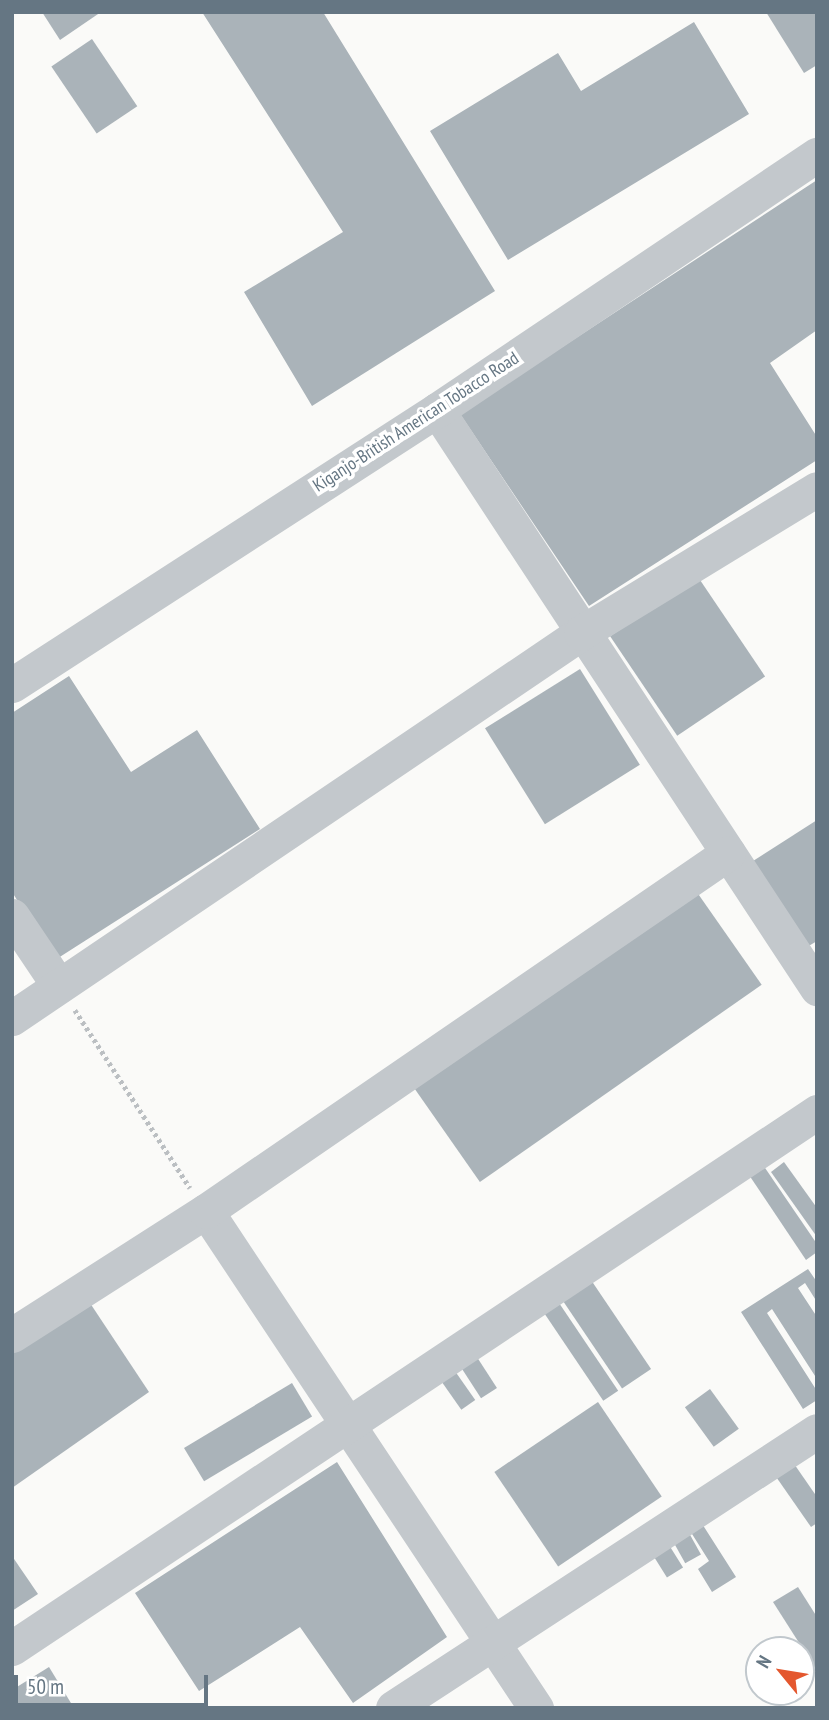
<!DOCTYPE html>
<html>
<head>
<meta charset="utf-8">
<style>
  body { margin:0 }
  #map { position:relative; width:829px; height:1720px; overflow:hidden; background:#fafaf8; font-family:"PT Sans Narrow",sans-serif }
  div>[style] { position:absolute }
  .building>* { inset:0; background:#aab3b9; transform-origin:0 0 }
  .path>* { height:4.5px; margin-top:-2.25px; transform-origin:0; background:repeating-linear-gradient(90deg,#bbbfc2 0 3.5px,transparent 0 7px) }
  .minor>* { height:35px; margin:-17.5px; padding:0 17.5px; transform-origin:17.5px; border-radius:17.5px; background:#c3c8cc }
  span { translate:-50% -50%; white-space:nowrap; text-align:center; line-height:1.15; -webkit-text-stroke:7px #fff; paint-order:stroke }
  .street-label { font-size:18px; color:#657683 }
  .frame { position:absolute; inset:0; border:14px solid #657683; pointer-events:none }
  .north { position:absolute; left:745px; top:1636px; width:70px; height:70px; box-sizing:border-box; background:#fff; border:2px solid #c1c8cd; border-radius:50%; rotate:300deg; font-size:19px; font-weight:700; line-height:28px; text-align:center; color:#657683 }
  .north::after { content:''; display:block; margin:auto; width:24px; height:32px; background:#e4572e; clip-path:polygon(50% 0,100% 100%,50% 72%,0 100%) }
  .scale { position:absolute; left:14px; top:1675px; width:194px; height:32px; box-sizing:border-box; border:4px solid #657683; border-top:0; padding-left:9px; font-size:21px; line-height:24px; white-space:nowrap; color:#657683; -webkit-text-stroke:5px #fff; paint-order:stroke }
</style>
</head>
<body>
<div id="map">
  <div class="building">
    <div style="clip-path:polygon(42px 12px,101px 12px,60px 40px)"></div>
    <div style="clip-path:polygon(202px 12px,323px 12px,495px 291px,312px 406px,244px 292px,343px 232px)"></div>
    <div style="clip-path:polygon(766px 12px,817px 12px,817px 65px,804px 73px)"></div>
    <div style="clip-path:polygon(694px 22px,749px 114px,508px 260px,430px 131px,558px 53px,581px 91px)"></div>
    <div style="left:92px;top:39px;width:81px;height:49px;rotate:56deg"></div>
    <div style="clip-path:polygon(817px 180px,817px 330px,770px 363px,817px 437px,817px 460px,589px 606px,460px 414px)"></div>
    <div style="left:698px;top:577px;width:120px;height:106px;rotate:56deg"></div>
    <div style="left:580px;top:669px;width:113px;height:112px;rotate:58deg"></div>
    <div style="clip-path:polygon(69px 676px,131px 772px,197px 730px,260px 829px,55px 960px,12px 892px,12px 713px)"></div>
    <div style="clip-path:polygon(817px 820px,817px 941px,807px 947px,753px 861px)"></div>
    <div style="left:694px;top:888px;width:118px;height:344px;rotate:55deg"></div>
    <div style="clip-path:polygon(761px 1162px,817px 1244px,817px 1252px,806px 1260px,747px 1172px)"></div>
    <div style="clip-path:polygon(784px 1162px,817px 1208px,817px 1237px,771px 1172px)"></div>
    <div style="clip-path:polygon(808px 1269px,817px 1282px,817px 1302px,805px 1283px,798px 1288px,817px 1317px,817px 1379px,772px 1309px,767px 1313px,817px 1391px,817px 1400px,803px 1409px,741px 1312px)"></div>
    <div style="left:589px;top:1277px;width:111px;height:35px;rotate:56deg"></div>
    <div style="clip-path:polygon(86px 1297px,149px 1392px,12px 1488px,12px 1345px)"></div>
    <div style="left:555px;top:1297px;width:113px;height:18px;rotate:56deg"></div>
    <div style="left:473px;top:1351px;width:44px;height:19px;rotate:57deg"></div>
    <div style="left:450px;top:1364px;width:44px;height:17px;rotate:55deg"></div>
    <div style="left:292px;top:1383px;width:39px;height:126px;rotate:59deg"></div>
    <div style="left:710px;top:1389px;width:49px;height:31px;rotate:54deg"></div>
    <div style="left:598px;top:1402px;width:114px;height:125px;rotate:56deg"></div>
    <div style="clip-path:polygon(790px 1458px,817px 1497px,817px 1523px,811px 1527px,772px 1471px)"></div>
    <div style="clip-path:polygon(337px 1462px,447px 1637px,353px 1703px,300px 1627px,199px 1691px,135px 1593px)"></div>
    <div style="clip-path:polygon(699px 1519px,736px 1577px,712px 1592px,698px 1569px,709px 1561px,687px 1526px)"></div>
    <div style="left:684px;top:1524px;width:35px;height:18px;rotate:61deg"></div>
    <div style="left:664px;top:1537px;width:36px;height:19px;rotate:58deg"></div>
    <div style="clip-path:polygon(12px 1556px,38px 1594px,12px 1611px)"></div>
    <div style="clip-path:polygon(798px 1587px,817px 1617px,817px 1671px,773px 1602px)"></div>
    <div style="clip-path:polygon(49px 1667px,74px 1708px,12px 1708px,12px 1690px)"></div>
  </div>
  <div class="path">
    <div style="left:75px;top:1010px;width:212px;rotate:57.1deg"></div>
  </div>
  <div class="minor">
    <div style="left:437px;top:410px;width:692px;rotate:56.68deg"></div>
    <div style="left:12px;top:685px;width:506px;rotate:-32.91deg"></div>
    <div style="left:437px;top:410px;width:458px;rotate:-33.9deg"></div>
    <div style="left:12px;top:916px;width:84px;rotate:56.1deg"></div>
    <div style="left:12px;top:1018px;width:687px;rotate:-34.08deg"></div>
    <div style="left:581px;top:633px;width:276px;rotate:-31.4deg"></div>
    <div style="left:206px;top:1211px;width:597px;rotate:56.42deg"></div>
    <div style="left:12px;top:1335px;width:230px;rotate:-32.6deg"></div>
    <div style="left:206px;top:1211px;width:633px;rotate:-34.44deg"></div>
    <div style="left:12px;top:1648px;width:967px;rotate:-33.66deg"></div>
    <div style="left:393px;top:1708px;width:506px;rotate:-33.16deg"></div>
  </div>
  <div class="street-label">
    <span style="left:416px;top:422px;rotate:-33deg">Kiganjo-British American Tobacco Road</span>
  </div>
  <div class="frame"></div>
  <div class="north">N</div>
  <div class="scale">50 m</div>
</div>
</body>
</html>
